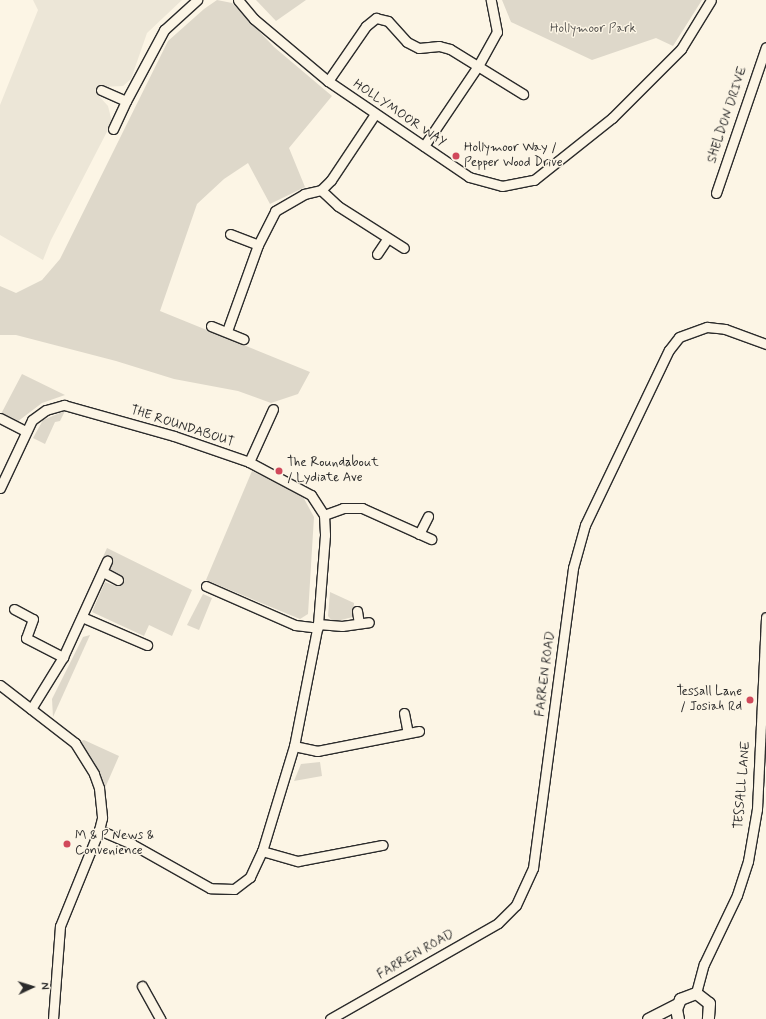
<!DOCTYPE html>
<html>
<head>
<meta charset="utf-8">
<style>
  body { margin:0 }
  #map { position:relative; width:766px; height:1019px; overflow:hidden; background:#fcf5e5; font-family:Mynerve,sans-serif }
  div>[style] { position:absolute }
  .built>* { inset:0; background:#ece6d7 }
  .green>* { inset:0; background:#ded8ca }
  .roads { filter:drop-shadow(1px 0 #2b2b2b) drop-shadow(-1px 0 #2b2b2b) drop-shadow(0 1px #2b2b2b) drop-shadow(0 -1px #2b2b2b) }
  .minor>* { height:9px; margin:-4.5px; padding:0 4.5px; transform-origin:4.5px; border-radius:4.5px; background:#fcf5e5 }
  .tertiary>* { height:11px; margin:-5.5px; padding:0 5.5px; transform-origin:5.5px; border-radius:5.5px; background:#fcf5e5 }
  .dots>* { width:11px; height:11px; translate:-50% -50%; box-sizing:border-box; border:2px solid #fcf5e5; border-radius:50% }
  span { translate:-50% -50%; white-space:nowrap; text-align:center; line-height:1.15; -webkit-text-stroke:3px #fcf5e5; paint-order:stroke }
  .park-label { font-size:13px; color:#585653 }
  .street-label { font-size:13px; color:#2b2b2b }
  .poi-label { font-size:13px; color:#2b2b2b }
  .left { translate:0 -50%; text-align:left }
  .right { translate:-100% -50%; text-align:right }
  .north { position:absolute; left:12px; top:967px; width:40px; height:40px; -webkit-text-stroke:3px #fcf5e5; paint-order:stroke; rotate:86deg; font-size:11px; font-weight:700; line-height:16px; text-align:center; color:#2b2b2b }
  .north::after { content:''; display:block; margin:auto; width:14px; height:18px; background:#2b2b2b; clip-path:polygon(50% 0,100% 100%,50% 72%,0 100%) }
</style>
</head>
<body>
<div id="map">
  <div class="built">
    <div style="clip-path:polygon(33px 0,182px 0,147px 33px,131px 79px,123px 86px,101px 87px,98px 95px,108px 106px,112px 122px,51px 240px,43px 260px,0 235px,0 105px,38px 10px)"></div>
  </div>
  <div class="green">
    <div style="clip-path:polygon(217px 0,232px 3px,274px 47px,332px 96px,289px 148px,305px 187px,270px 204px,248px 163px,224px 179px,197px 204px,160px 311px,310px 372px,298px 394px,271px 403px,238px 391px,174px 379px,116px 361px,16px 335px,0 335px,0 286px,16px 293px,42px 280px,60px 259px,168px 41px,204px 9px)"></div>
    <div style="clip-path:polygon(256px 0,306px 0,276px 21px)"></div>
    <div style="clip-path:polygon(502px 0,702px 0,673px 46px,656px 38px,592px 60px,511px 22px)"></div>
    <div style="clip-path:polygon(22px 374px,65px 395px,42px 403px,17px 422px,1px 414px)"></div>
    <div style="clip-path:polygon(65px 411px,60px 421px,55px 422px,45px 444px,33px 438px,43px 420px)"></div>
    <div style="clip-path:polygon(252px 471px,302px 495px,314px 517px,308px 614px,300px 619px,206px 580px)"></div>
    <div style="clip-path:polygon(107px 548px,192px 590px,172px 636px,149px 625px,144px 636px,92px 612px,105px 582px,116px 586px,121px 578px,109px 571px,113px 562px,103px 557px)"></div>
    <div style="clip-path:polygon(330px 592px,354px 603px,353px 617px,333px 622px,328px 616px)"></div>
    <div style="clip-path:polygon(203px 594px,212px 598px,199px 630px,187px 625px)"></div>
    <div style="clip-path:polygon(90px 635px,53px 717px,52px 699px,83px 637px)"></div>
    <div style="clip-path:polygon(84px 740px,119px 756px,105px 788px,81px 741px)"></div>
    <div style="clip-path:polygon(320px 762px,322px 776px,294px 781px,301px 764px)"></div>
  </div>
  <div class="roads">
    <div class="minor">
      <div style="left:238px;top:0;width:25px;rotate:50deg"></div>
      <div style="left:254px;top:19px;width:97px;rotate:40deg"></div>
      <div style="left:328px;top:81px;width:171px;rotate:34.2deg"></div>
      <div style="left:469px;top:177px;width:34px;rotate:15deg"></div>
      <div style="left:502px;top:186px;width:33px;rotate:-11deg"></div>
      <div style="left:534px;top:180px;width:100px;rotate:-38.5deg"></div>
      <div style="left:612px;top:118px;width:98px;rotate:-45deg"></div>
      <div style="left:681px;top:49px;width:57px;rotate:-58.5deg"></div>
      <div style="left:328px;top:81px;width:67px;rotate:-55.4deg"></div>
      <div style="left:366px;top:26px;width:13px;rotate:-39deg"></div>
      <div style="left:376px;top:18px;width:12px;rotate:14deg"></div>
      <div style="left:388px;top:21px;width:28px;rotate:48deg"></div>
      <div style="left:407px;top:42px;width:13px;rotate:27deg"></div>
      <div style="left:419px;top:48px;width:20px;rotate:-6deg"></div>
      <div style="left:439px;top:46px;width:11px;rotate:15deg"></div>
      <div style="left:450px;top:49px;width:86px;rotate:31.7deg"></div>
      <div style="left:101px;top:90px;width:27px;rotate:24deg"></div>
      <div style="left:126px;top:101px;width:81px;rotate:-61.8deg"></div>
      <div style="left:164px;top:30px;width:45px;rotate:-42.3deg"></div>
      <div style="left:113px;top:129px;width:31px;rotate:-65deg"></div>
      <div style="left:424px;top:146px;width:97px;rotate:-56deg"></div>
      <div style="left:478px;top:66px;width:39px;rotate:-61deg"></div>
      <div style="left:497px;top:32px;width:33px;rotate:-101deg"></div>
      <div style="left:321px;top:190px;width:23px;rotate:43deg"></div>
      <div style="left:338px;top:206px;width:78px;rotate:32.5deg"></div>
      <div style="left:716px;top:193px;width:154px;rotate:-71.1deg"></div>
      <div style="left:230px;top:234px;width:30px;rotate:21deg"></div>
      <div style="left:377px;top:254px;width:18px;rotate:-56deg"></div>
      <div style="left:211px;top:326px;width:35px;rotate:22deg"></div>
      <div style="left:227px;top:331px;width:91px;rotate:-70.2deg"></div>
      <div style="left:258px;top:245px;width:38px;rotate:-63deg"></div>
      <div style="left:275px;top:211px;width:34px;rotate:-30deg"></div>
      <div style="left:304px;top:194px;width:17px;rotate:-13deg"></div>
      <div style="left:321px;top:190px;width:14px;rotate:-45deg"></div>
      <div style="left:331px;top:180px;width:79px;rotate:-56.3deg"></div>
      <div style="left:0;top:418px;width:29px;rotate:27deg"></div>
      <div style="left:249px;top:462px;width:58px;rotate:-65.6deg"></div>
      <div style="left:0;top:488px;width:75px;rotate:-64.8deg"></div>
      <div style="left:32px;top:420px;width:17px;rotate:-36deg"></div>
      <div style="left:46px;top:410px;width:19px;rotate:-16deg"></div>
      <div style="left:64px;top:405px;width:114px;rotate:15.7deg"></div>
      <div style="left:174px;top:436px;width:79px;rotate:19.1deg"></div>
      <div style="left:249px;top:462px;width:70px;rotate:28deg"></div>
      <div style="left:311px;top:495px;width:24px;rotate:57deg"></div>
      <div style="left:324px;top:515px;width:20px;rotate:87deg"></div>
      <div style="left:325px;top:535px;width:89px;rotate:94.5deg"></div>
      <div style="left:318px;top:624px;width:124px;rotate:101.1deg"></div>
      <div style="left:294px;top:746px;width:110px;rotate:106.9deg"></div>
      <div style="left:262px;top:851px;width:29px;rotate:115deg"></div>
      <div style="left:250px;top:877px;width:20px;rotate:143deg"></div>
      <div style="left:234px;top:889px;width:24px;rotate:-178deg"></div>
      <div style="left:210px;top:888px;width:90px;rotate:-150.6deg"></div>
      <div style="left:132px;top:844px;width:36px;rotate:-157deg"></div>
      <div style="left:324px;top:515px;width:20px;rotate:-20deg"></div>
      <div style="left:343px;top:508px;width:19px"></div>
      <div style="left:362px;top:508px;width:76px;rotate:24.2deg"></div>
      <div style="left:419px;top:534px;width:20px;rotate:-63deg"></div>
      <div style="left:103px;top:572px;width:17px;rotate:28deg"></div>
      <div style="left:206px;top:586px;width:97px;rotate:23.7deg"></div>
      <div style="left:295px;top:625px;width:23px;rotate:7deg"></div>
      <div style="left:14px;top:609px;width:21px;rotate:28deg"></div>
      <div style="left:33px;top:619px;width:20px;rotate:110deg"></div>
      <div style="left:26px;top:638px;width:42px;rotate:27.2deg"></div>
      <div style="left:357px;top:611px;width:12px;rotate:81deg"></div>
      <div style="left:82px;top:617px;width:71px;rotate:23.3deg"></div>
      <div style="left:318px;top:624px;width:24px;rotate:5deg"></div>
      <div style="left:342px;top:626px;width:27px;rotate:-8deg"></div>
      <div style="left:0;top:685px;width:95px;rotate:37.7deg"></div>
      <div style="left:75px;top:743px;width:36px;rotate:58deg"></div>
      <div style="left:94px;top:774px;width:15px;rotate:70deg"></div>
      <div style="left:99px;top:788px;width:30px;rotate:84deg"></div>
      <div style="left:102px;top:818px;width:12px;rotate:104deg"></div>
      <div style="left:99px;top:830px;width:104px;rotate:112.1deg"></div>
      <div style="left:60px;top:926px;width:93px;rotate:94.3deg"></div>
      <div style="left:31px;top:709px;width:61px;rotate:-58.4deg"></div>
      <div style="left:63px;top:657px;width:106px;rotate:-65.4deg"></div>
      <div style="left:404px;top:713px;width:20px;rotate:79deg"></div>
      <div style="left:294px;top:746px;width:24px;rotate:12deg"></div>
      <div style="left:317px;top:751px;width:104px;rotate:-11.1deg"></div>
      <div style="left:262px;top:851px;width:37px;rotate:16deg"></div>
      <div style="left:298px;top:861px;width:86px;rotate:-10.8deg"></div>
      <div style="left:142px;top:986px;width:38px;rotate:61deg"></div>
      <div style="left:696px;top:993px;width:30px;rotate:-75deg"></div>
      <div style="left:704px;top:964px;width:76px;rotate:-64.4deg"></div>
      <div style="left:737px;top:895px;width:36px;rotate:-72deg"></div>
      <div style="left:748px;top:861px;width:53px;rotate:-80.2deg"></div>
      <div style="left:757px;top:809px;width:192px;rotate:-87.3deg"></div>
      <div style="left:330px;top:1019px;width:193px;rotate:-29.7deg"></div>
      <div style="left:498px;top:923px;width:25px;rotate:-45deg"></div>
      <div style="left:516px;top:905px;width:41px;rotate:-65.3deg"></div>
      <div style="left:533px;top:868px;width:303px;rotate:-82.4deg"></div>
      <div style="left:573px;top:568px;width:45px;rotate:-74.4deg"></div>
      <div style="left:585px;top:525px;width:194px;rotate:-64.4deg"></div>
      <div style="left:669px;top:350px;width:16px;rotate:-52deg"></div>
      <div style="left:679px;top:337px;width:30px;rotate:-20deg"></div>
      <div style="left:707px;top:327px;width:18px;rotate:6deg"></div>
      <div style="left:725px;top:329px;width:44px;rotate:20.1deg"></div>
    </div>
    <div class="tertiary">
      <div style="left:648px;top:1019px;width:33px;rotate:-27deg"></div>
      <div style="left:678px;top:1019px;width:10px;rotate:-101deg"></div>
      <div style="left:676px;top:1009px;width:11px;rotate:-68deg"></div>
      <div style="left:680px;top:999px;width:17px;rotate:-21deg"></div>
      <div style="left:696px;top:993px;width:16px;rotate:38deg"></div>
      <div style="left:709px;top:1003px;width:16px;rotate:94deg"></div>
    </div>
  </div>
  <div class="dots">
    <div style="left:456px;top:156px;background:#d1495b"></div>
    <div style="left:279px;top:471px;background:#d1495b"></div>
    <div style="left:750px;top:700px;background:#d1495b"></div>
    <div style="left:67px;top:844px;background:#d1495b"></div>
  </div>
  <div class="park-label">
    <span style="left:593px;top:29px">Hollymoor Park</span>
  </div>
  <div class="street-label">
    <span style="left:399px;top:114px;rotate:34deg">HOLLYMOOR WAY</span>
    <span style="left:728px;top:115px;rotate:-72deg">SHELDON DRIVE</span>
    <span style="left:182px;top:427px;rotate:18deg">THE ROUNDABOUT</span>
    <span style="left:546px;top:674px;rotate:-83deg">FARREN ROAD</span>
    <span style="left:743px;top:785px;rotate:-85deg">TESSALL LANE</span>
    <span style="left:416px;top:955px;rotate:-30deg">FARREN ROAD</span>
  </div>
  <div class="poi-label">
    <span class="left" style="left:464px;top:156px">Hollymoor Way /<br>Pepper Wood Drive</span>
    <span class="left" style="left:287px;top:471px">The Roundabout<br>/ Lydiate Ave</span>
    <span class="right" style="left:742px;top:700px">Tessall Lane<br>/ Josiah Rd</span>
    <span class="left" style="left:75px;top:844px">M &amp; P News &amp;<br>Convenience</span>
  </div>
  <div class="north">N</div>
</div>
</body>
</html>
